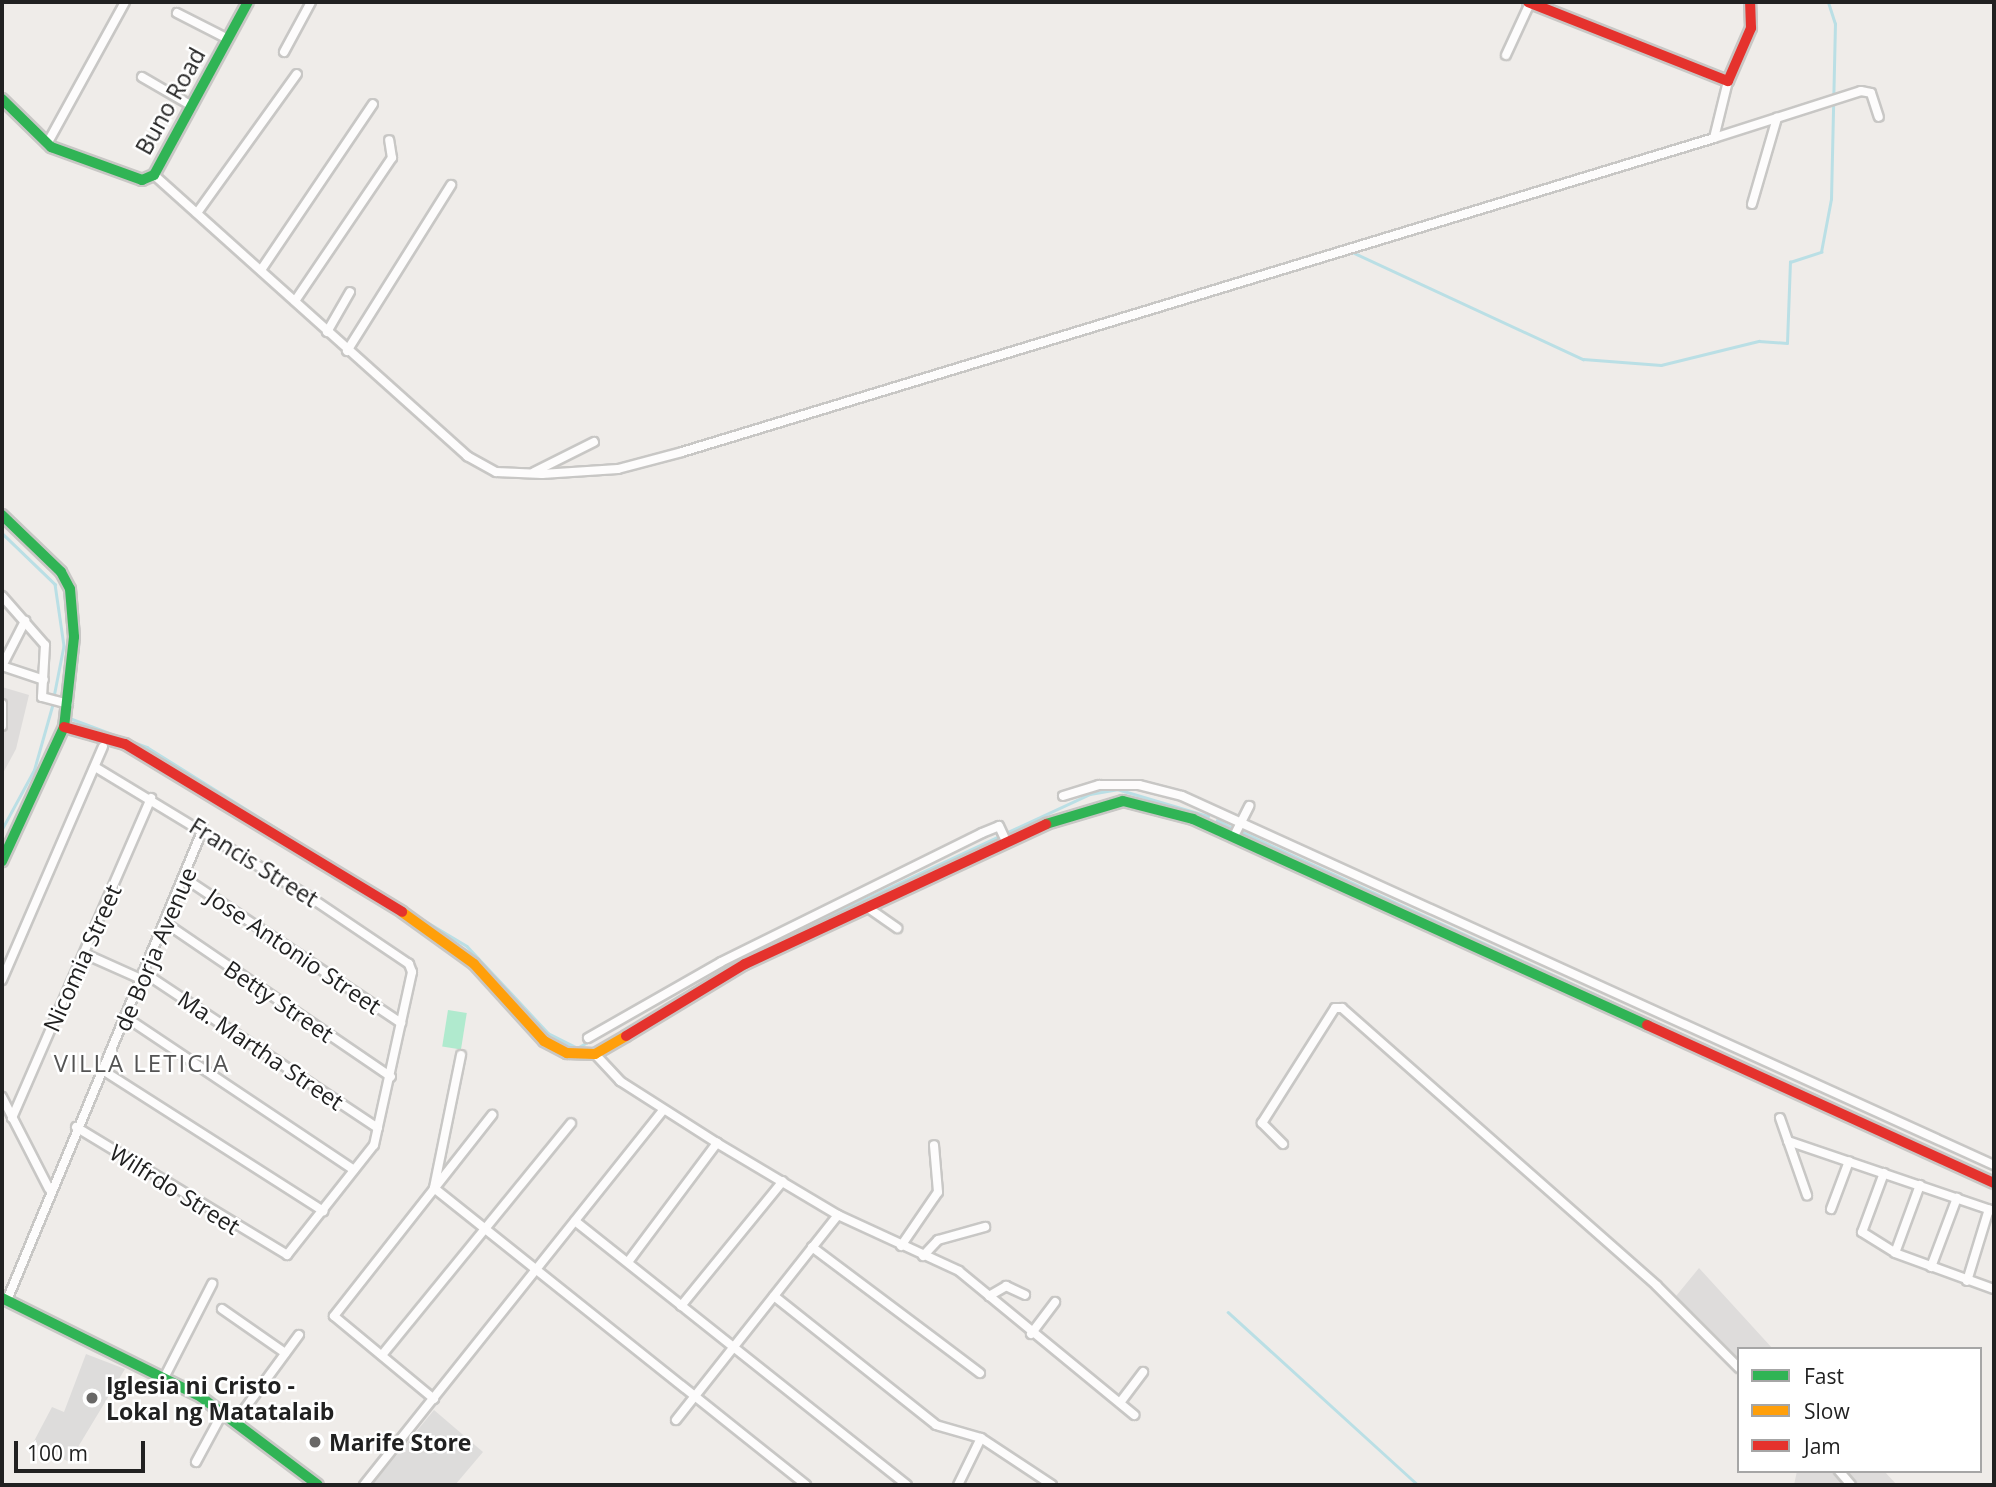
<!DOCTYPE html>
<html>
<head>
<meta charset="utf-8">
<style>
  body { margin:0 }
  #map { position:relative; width:1996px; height:1487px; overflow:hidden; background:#efece9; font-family:"Open Sans",sans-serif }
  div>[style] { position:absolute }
  .residential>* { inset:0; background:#dedcdb }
  .religious>* { inset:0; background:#dddcdb }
  .pitch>* { inset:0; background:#b0eace; transform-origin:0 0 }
  .stream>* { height:2.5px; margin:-1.25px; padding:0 1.25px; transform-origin:1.25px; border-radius:1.25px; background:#badfe5 }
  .roads { filter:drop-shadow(2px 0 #c8c7c5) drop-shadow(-2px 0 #c8c7c5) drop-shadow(0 2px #c8c7c5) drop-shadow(0 -2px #c8c7c5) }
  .street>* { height:8px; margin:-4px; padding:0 4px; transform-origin:4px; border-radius:4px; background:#fdfcfc }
  .fast>* { height:10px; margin:-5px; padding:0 5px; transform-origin:5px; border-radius:5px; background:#30b455 }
  .slow>* { height:10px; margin:-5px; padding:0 5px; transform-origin:5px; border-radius:5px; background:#ff9f0a }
  .jam>* { height:10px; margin:-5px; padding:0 5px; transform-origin:5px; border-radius:5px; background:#e5322d }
  .dots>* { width:19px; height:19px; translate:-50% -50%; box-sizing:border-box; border:4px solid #fff; border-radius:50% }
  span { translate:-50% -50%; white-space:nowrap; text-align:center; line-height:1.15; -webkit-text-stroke:5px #fff; paint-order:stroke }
  .street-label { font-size:23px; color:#212121 }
  .poi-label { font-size:23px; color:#212121; font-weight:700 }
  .left { translate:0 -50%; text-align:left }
  .neighbourhood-label { font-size:24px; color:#545454; letter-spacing:2px }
  .frame { position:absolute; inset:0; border:4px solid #212121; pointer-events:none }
  .legend { position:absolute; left:1737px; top:1347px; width:245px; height:126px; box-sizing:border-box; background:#fff; border:2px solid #a6a6a6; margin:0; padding:9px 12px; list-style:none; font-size:21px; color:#212121 }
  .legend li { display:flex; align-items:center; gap:14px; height:35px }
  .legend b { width:35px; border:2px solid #a6a6a6 }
  .scale { position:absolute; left:14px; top:1441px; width:131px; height:32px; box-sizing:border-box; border:4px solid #212121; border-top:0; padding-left:9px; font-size:21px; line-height:24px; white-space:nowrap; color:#212121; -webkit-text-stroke:5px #fff; paint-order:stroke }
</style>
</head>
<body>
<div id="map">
  <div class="residential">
    <div style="clip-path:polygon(2px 687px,29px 695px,16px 749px,2px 775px)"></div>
    <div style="clip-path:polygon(1699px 1268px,1773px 1349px,1739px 1349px,1739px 1375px,1672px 1301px)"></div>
    <div style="clip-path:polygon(1797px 1471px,1884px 1471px,1897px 1485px,1794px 1485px)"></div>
  </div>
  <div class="religious">
    <div style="clip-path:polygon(86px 1354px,125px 1369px,69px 1462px,33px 1443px,52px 1407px,64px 1412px)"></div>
    <div style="clip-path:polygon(434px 1410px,483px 1452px,455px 1485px,372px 1485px)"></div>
  </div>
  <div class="pitch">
    <div style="left:448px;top:1010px;width:19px;height:37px;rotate:9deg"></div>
  </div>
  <div class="stream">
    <div style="left:1350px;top:251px;width:257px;rotate:24.9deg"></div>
    <div style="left:1583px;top:359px;width:78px;rotate:4.4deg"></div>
    <div style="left:1661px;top:365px;width:101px;rotate:-13.8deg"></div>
    <div style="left:1759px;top:341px;width:28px;rotate:4deg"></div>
    <div style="left:1787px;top:343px;width:81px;rotate:-87.9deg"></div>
    <div style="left:1790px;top:262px;width:33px;rotate:-18deg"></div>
    <div style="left:1821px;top:252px;width:54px;rotate:-79.3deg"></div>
    <div style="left:1831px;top:199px;width:175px;rotate:-88.7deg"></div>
    <div style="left:1835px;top:24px;width:23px;rotate:-108deg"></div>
    <div style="left:2px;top:533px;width:74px;rotate:43.9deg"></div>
    <div style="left:55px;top:584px;width:63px;rotate:81.7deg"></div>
    <div style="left:64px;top:646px;width:52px;rotate:101.1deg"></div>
    <div style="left:72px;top:719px;width:80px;rotate:20.5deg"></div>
    <div style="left:147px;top:747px;width:257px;rotate:32.1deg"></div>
    <div style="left:1217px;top:820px;width:20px;rotate:27deg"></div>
    <div style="left:2px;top:829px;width:67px;rotate:-61.5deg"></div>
    <div style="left:34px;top:770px;width:70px;rotate:-74.2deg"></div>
    <div style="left:1008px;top:832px;width:90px;rotate:-24.9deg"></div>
    <div style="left:1090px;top:794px;width:27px;rotate:-10deg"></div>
    <div style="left:1117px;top:789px;width:95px;rotate:16.5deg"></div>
    <div style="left:1242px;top:832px;width:599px;rotate:24.68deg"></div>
    <div style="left:422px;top:919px;width:52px;rotate:31deg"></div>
    <div style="left:467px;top:946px;width:119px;rotate:47deg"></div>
    <div style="left:548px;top:1033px;width:33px;rotate:27deg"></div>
    <div style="left:577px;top:1048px;width:167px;rotate:-29.5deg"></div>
    <div style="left:722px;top:966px;width:305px;rotate:-25.1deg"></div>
    <div style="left:1794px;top:1085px;width:123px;rotate:25.1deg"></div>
    <div style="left:1228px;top:1312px;width:257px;rotate:42.3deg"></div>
  </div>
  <div class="roads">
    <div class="street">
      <div style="left:177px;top:13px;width:57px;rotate:27deg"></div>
      <div style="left:284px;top:52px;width:57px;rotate:-61.6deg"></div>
      <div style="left:1506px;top:55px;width:57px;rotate:-65.2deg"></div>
      <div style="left:142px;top:77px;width:58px;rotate:30.1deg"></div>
      <div style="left:1714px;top:138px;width:154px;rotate:-17.7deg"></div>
      <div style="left:1861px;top:91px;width:10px;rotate:11deg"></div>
      <div style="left:1871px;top:93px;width:25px;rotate:72deg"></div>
      <div style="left:47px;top:144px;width:162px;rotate:-61.2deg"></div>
      <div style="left:154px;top:175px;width:421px;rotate:41.9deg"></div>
      <div style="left:467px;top:456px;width:33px;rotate:29deg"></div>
      <div style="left:496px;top:472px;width:46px;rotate:2.5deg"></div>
      <div style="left:542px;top:474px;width:76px;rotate:-3.8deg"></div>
      <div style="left:618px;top:469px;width:66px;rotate:-14.9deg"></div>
      <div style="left:682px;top:452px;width:1079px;rotate:-16.92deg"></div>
      <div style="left:1714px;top:138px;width:59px;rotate:-76.2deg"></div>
      <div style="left:1752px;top:204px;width:90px;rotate:-73.8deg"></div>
      <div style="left:197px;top:213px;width:171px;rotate:-54.3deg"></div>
      <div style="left:261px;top:270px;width:200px;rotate:-56deg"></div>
      <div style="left:295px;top:301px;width:173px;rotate:-55.9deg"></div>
      <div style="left:392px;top:158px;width:18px;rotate:-99deg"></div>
      <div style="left:327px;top:332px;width:46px;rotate:-60.1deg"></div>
      <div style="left:347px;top:351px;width:196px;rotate:-57.9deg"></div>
      <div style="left:534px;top:472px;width:67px;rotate:-26.6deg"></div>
      <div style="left:2px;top:596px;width:65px;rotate:48.7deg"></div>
      <div style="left:45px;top:645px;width:52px;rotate:93.3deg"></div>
      <div style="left:42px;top:697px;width:27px;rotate:15deg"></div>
      <div style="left:2px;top:666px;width:51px;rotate:-62.9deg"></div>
      <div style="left:2px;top:666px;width:44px;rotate:18.4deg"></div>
      <div style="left:2px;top:704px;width:22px;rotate:90deg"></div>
      <div style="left:1063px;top:796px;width:38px;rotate:-17deg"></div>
      <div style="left:1099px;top:785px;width:40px"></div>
      <div style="left:1139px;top:785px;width:44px;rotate:14.3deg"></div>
      <div style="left:1182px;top:796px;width:892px;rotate:24.44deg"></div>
      <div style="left:1233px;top:838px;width:36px;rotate:-63deg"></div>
      <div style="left:186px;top:879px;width:259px;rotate:33.8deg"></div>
      <div style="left:867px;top:907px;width:37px;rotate:35deg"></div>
      <div style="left:167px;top:924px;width:271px;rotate:34.3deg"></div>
      <div style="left:85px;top:954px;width:61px;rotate:24.1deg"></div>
      <div style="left:143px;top:972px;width:282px;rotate:33.6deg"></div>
      <div style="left:2px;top:980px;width:254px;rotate:-66.6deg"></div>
      <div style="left:127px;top:1018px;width:273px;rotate:33.8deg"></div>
      <div style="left:588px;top:1038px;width:153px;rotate:-29.7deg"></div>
      <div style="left:721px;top:962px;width:291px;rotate:-26.3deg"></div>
      <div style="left:982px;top:833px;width:18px;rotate:-22deg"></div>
      <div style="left:999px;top:826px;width:19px;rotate:65deg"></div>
      <div style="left:595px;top:1054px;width:37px;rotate:47deg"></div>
      <div style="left:620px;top:1081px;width:115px;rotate:32.6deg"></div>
      <div style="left:717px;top:1143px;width:141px;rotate:30.8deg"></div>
      <div style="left:838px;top:1215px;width:133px;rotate:24.8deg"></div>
      <div style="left:959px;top:1271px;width:227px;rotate:39.4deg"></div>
      <div style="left:461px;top:1055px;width:136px;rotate:101.5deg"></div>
      <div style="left:434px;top:1188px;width:476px;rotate:38.6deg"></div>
      <div style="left:101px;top:1069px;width:264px;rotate:32.6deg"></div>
      <div style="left:2px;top:1097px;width:103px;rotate:62.9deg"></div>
      <div style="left:12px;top:1118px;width:349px;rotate:-66.5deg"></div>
      <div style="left:1780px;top:1118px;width:82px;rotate:70.7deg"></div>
      <div style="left:76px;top:1127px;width:247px;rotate:31.2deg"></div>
      <div style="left:287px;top:1255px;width:140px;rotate:-51.7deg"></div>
      <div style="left:374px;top:1145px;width:177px;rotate:-77.6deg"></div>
      <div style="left:412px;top:972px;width:9px;rotate:-111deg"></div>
      <div style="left:409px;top:964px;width:122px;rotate:-146deg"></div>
      <div style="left:308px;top:896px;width:249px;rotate:-148.8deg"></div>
      <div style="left:1788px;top:1141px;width:218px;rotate:18.8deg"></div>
      <div style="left:1283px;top:1144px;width:30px;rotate:-135deg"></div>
      <div style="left:1262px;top:1123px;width:136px;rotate:-57.6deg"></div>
      <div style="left:1335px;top:1008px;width:7px"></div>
      <div style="left:1342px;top:1008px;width:420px;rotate:41.4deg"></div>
      <div style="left:1657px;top:1286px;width:116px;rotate:45deg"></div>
      <div style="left:1884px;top:1173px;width:63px;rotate:110.4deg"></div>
      <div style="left:1862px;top:1232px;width:39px;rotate:32deg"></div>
      <div style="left:1920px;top:1185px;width:72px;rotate:110.2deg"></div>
      <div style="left:1895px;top:1253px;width:105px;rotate:20deg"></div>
      <div style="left:1831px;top:1209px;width:51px;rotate:-69.4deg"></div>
      <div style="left:575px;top:1221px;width:424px;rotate:38.5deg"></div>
      <div style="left:901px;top:1246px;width:65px;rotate:-55.6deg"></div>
      <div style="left:938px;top:1192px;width:47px;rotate:-94.9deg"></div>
      <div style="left:812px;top:1247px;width:210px;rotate:36.9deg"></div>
      <div style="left:923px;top:1256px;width:22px;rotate:-47deg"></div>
      <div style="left:938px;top:1240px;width:49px;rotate:-15.5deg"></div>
      <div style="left:628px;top:1262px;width:149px;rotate:-53.2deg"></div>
      <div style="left:1931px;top:1267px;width:74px;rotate:-69.4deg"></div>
      <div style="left:1967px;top:1281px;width:75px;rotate:-73deg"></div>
      <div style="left:774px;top:1296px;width:207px;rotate:38.5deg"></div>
      <div style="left:936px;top:1425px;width:47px;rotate:16.1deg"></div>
      <div style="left:981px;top:1438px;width:85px;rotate:33.5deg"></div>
      <div style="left:989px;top:1296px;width:20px;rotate:-30deg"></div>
      <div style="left:1006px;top:1286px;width:21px;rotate:25deg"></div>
      <div style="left:7px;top:1300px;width:510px;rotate:-67.41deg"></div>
      <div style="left:681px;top:1306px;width:161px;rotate:-50.8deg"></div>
      <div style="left:222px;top:1309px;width:77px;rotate:34.9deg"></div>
      <div style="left:1031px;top:1334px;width:40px;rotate:-53deg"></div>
      <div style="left:382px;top:1355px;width:299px;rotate:-50.8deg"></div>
      <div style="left:164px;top:1378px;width:106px;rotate:-62.9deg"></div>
      <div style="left:434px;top:1399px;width:130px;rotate:-140.3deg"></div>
      <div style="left:334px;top:1316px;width:256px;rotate:-51.8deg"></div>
      <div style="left:1122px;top:1400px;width:35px;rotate:-53deg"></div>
      <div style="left:676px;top:1420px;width:261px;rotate:-51.7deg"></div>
      <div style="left:235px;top:1422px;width:108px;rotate:-53.7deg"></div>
      <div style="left:196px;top:1462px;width:57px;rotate:-61.6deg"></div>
      <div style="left:1839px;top:1471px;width:18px;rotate:49deg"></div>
      <div style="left:364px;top:1485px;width:480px;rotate:-51.4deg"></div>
      <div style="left:958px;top:1485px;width:52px;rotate:-63.9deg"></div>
    </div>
    <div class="fast">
      <div style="left:2px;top:99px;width:69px;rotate:44.4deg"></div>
      <div style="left:51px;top:147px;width:97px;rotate:19.9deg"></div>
      <div style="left:142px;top:180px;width:13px;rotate:-23deg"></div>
      <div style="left:154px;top:175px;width:197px;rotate:-61.5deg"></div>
      <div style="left:2px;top:515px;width:82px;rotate:44deg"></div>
      <div style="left:61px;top:572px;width:19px;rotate:62deg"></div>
      <div style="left:70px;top:589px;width:48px;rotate:85.2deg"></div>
      <div style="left:74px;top:637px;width:91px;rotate:96.3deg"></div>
      <div style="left:64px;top:727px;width:148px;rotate:114.8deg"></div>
      <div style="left:1046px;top:824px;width:80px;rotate:-16.6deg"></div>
      <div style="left:1123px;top:801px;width:72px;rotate:14.4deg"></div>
      <div style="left:1193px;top:819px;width:499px;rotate:24.4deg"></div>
      <div style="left:2px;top:1298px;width:222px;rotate:26.4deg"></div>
      <div style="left:201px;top:1397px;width:146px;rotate:36.9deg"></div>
    </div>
    <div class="slow">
      <div style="left:402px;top:912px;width:89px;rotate:35.8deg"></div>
      <div style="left:474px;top:964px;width:104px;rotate:47.7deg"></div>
      <div style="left:544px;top:1041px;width:26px;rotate:28deg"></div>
      <div style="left:567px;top:1053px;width:28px;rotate:2deg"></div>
      <div style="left:595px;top:1054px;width:36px;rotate:-30deg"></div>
    </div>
    <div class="jam">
      <div style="left:1528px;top:2px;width:215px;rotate:21.6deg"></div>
      <div style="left:1728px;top:81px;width:58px;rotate:-66.5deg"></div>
      <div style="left:1751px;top:28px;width:26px;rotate:-92deg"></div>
      <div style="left:64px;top:727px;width:63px;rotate:15.6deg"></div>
      <div style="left:125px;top:744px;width:324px;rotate:31.2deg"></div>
      <div style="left:1647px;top:1025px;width:381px;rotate:24.5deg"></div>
      <div style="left:626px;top:1036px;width:139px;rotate:-31.2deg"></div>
      <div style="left:745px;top:964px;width:332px;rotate:-24.9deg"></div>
    </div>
  </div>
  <div class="dots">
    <div style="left:92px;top:1398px;background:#696867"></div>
    <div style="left:315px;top:1442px;background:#696867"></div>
  </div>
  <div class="street-label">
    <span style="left:170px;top:101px;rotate:-61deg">Buno Road</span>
    <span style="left:254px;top:862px;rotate:32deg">Francis Street</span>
    <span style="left:155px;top:949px;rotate:-67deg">de Borja Avenue</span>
    <span style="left:294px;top:951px;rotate:34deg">Jose Antonio Street</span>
    <span style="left:82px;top:958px;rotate:-66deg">Nicomia Street</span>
    <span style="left:279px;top:1001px;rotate:34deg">Betty Street</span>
    <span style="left:261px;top:1050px;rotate:34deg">Ma. Martha Street</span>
    <span style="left:175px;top:1189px;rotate:32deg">Wilfrdo Street</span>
  </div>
  <div class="poi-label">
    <span class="left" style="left:106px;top:1398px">Iglesia ni Cristo -<br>Lokal ng Matatalaib</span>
    <span class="left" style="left:329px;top:1442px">Marife Store</span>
  </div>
  <div class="neighbourhood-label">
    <span style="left:142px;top:1063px">VILLA LETICIA</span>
  </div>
  <div class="frame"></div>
  <ul class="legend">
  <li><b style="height:9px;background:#30b455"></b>Fast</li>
  <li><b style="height:9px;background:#ff9f0a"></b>Slow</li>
  <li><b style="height:9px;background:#e5322d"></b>Jam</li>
  </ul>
  <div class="scale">100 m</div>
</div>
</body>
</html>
